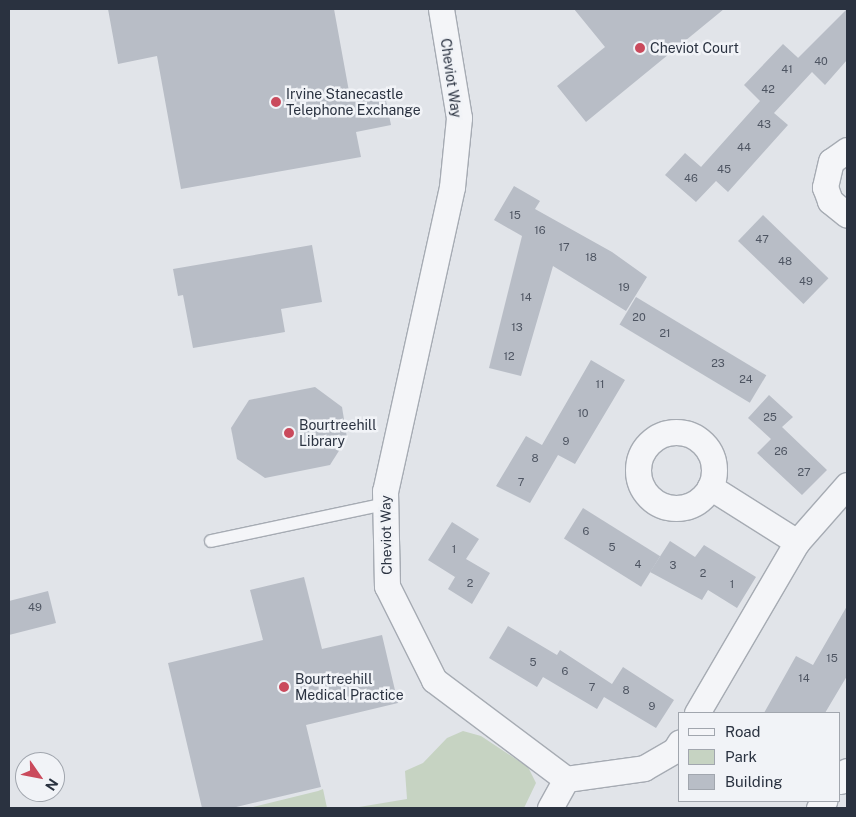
<!DOCTYPE html>
<html>
<head>
<meta charset="utf-8">
<style>
  body { margin:0 }
  #map { position:relative; width:856px; height:817px; overflow:hidden; background:#e1e4e9; font-family:"Public Sans",sans-serif }
  div>[style] { position:absolute }
  .green>* { inset:0; background:#c6d3c2 }
  .building>* { inset:0; background:#b8bdc6; transform-origin:0 0 }
  .roads { filter:drop-shadow(1px 0 #a6abb3) drop-shadow(-1px 0 #a6abb3) drop-shadow(0 1px #a6abb3) drop-shadow(0 -1px #a6abb3) }
  .service>* { height:12px; margin:-6px; padding:0 6px; transform-origin:6px; border-radius:6px; background:#f4f5f8 }
  .minor>* { height:25px; margin:-12.5px; padding:0 12.5px; transform-origin:12.5px; border-radius:12.5px; background:#f4f5f8 }
  .minor>.ring { margin:-12.5px; padding:0; box-sizing:content-box; background:none; border:25px solid #f4f5f8; border-radius:50% }
  .dots>* { width:14px; height:14px; translate:-50% -50%; box-sizing:border-box; border:2px solid #f1f3f7; border-radius:50% }
  span { translate:-50% -50%; white-space:nowrap; text-align:center; line-height:1.15; -webkit-text-stroke:5px #f1f3f7; paint-order:stroke }
  .number-label { font-size:11px; color:#4e5562 }
  .number-label span { -webkit-text-stroke-width:0 }
  .poi-label { font-size:14px; color:#2a3240 }
  .left { translate:0 -50%; text-align:left }
  .street-label { font-size:14px; color:#2a3240 }
  .frame { position:absolute; inset:0; border:10px solid #2a3240; pointer-events:none }
  .legend { position:absolute; left:678px; top:712px; width:162px; height:90px; box-sizing:border-box; background:#f1f3f7; border:1px solid #a1a6ae; margin:0; padding:6px 9px; list-style:none; font-size:15px; color:#2a3240 }
  .legend li { display:flex; align-items:center; gap:10px; height:25px }
  .legend b { width:25px; border:1px solid #a1a6ae }
  .north { position:absolute; left:15px; top:752px; width:50px; height:50px; box-sizing:border-box; background:#f1f3f7; border:1px solid #a1a6ae; border-radius:50%; rotate:123deg; font-size:14px; font-weight:700; line-height:20px; text-align:center; color:#2a3240 }
  .north::after { content:''; display:block; margin:auto; width:18px; height:22px; background:#ca4a5c; clip-path:polygon(50% 0,100% 100%,50% 72%,0 100%) }
</style>
</head>
<body>
<div id="map">
  <div class="green">
    <div style="clip-path:polygon(463px 731px,481px 736px,528px 767px,536px 783px,524px 808px,353px 808px,407px 799px,405px 771px,423px 763px,447px 738px)"></div>
    <div style="clip-path:polygon(323px 789px,327px 808px,249px 808px,318px 791px)"></div>
  </div>
  <div class="building">
    <div style="clip-path:polygon(108px 9px,334px 9px,350px 97px,384px 91px,391px 125px,356px 132px,361px 157px,181px 189px,157px 56px,118px 64px)"></div>
    <div style="clip-path:polygon(574px 9px,724px 9px,586px 122px,557px 86px,605px 47px)"></div>
    <div style="clip-path:polygon(847px 9px,847px 60px,825px 85px,812px 72px,774px 113px,788px 125px,728px 192px,716px 181px,696px 202px,665px 175px,685px 153px,708px 173px,701px 167px,760px 101px,744px 85px,783px 44px,808px 67px,798px 58px)"></div>
    <div style="clip-path:polygon(514px 186px,540px 201px,535px 209px,612px 252px,647px 277px,626px 311px,553px 266px,521px 376px,489px 368px,522px 236px,494px 220px)"></div>
    <div style="left:763px;top:215px;width:91px;height:36px;rotate:44deg"></div>
    <div style="clip-path:polygon(312px 245px,322px 302px,281px 309px,285px 332px,193px 348px,183px 295px,178px 296px,173px 269px)"></div>
    <div style="left:636px;top:297px;width:152px;height:32px;rotate:31deg"></div>
    <div style="clip-path:polygon(591px 360px,625px 380px,575px 464px,558px 455px,530px 503px,496px 486px,526px 436px,542px 445px)"></div>
    <div style="clip-path:polygon(315px 387px,342px 407px,347px 438px,330px 465px,265px 478px,237px 459px,231px 428px,249px 400px)"></div>
    <div style="clip-path:polygon(769px 395px,793px 417px,782px 427px,827px 470px,802px 495px,757px 453px,771px 439px,748px 418px)"></div>
    <div style="left:583px;top:508px;width:91px;height:36px;rotate:32deg"></div>
    <div style="clip-path:polygon(452px 522px,479px 539px,466px 559px,490px 573px,472px 604px,448px 589px,458px 572px,455px 577px,428px 560px)"></div>
    <div style="clip-path:polygon(670px 541px,695px 557px,704px 545px,756px 577px,737px 608px,708px 590px,702px 600px,650px 572px)"></div>
    <div style="clip-path:polygon(304px 577px,322px 649px,382px 635px,398px 703px,306px 725px,321px 787px,232px 808px,202px 808px,168px 663px,263px 640px,250px 590px)"></div>
    <div style="clip-path:polygon(48px 591px,56px 623px,9px 635px,9px 601px)"></div>
    <div style="clip-path:polygon(847px 606px,847px 676px,825px 713px,764px 713px,796px 656px,813px 665px)"></div>
    <div style="clip-path:polygon(508px 626px,557px 655px,560px 650px,612px 684px,623px 667px,674px 700px,656px 728px,604px 697px,597px 709px,543px 677px,537px 687px,489px 658px)"></div>
  </div>
  <div class="roads">
    <div class="service">
      <div style="left:211px;top:541px;width:178px;rotate:-12deg"></div>
    </div>
    <div class="minor">
      <div style="left:441px;top:9px;width:110px;rotate:80.6deg"></div>
      <div style="left:459px;top:118px;width:69px;rotate:95.8deg"></div>
      <div style="left:452px;top:187px;width:311px;rotate:102.4deg"></div>
      <div style="left:385px;top:491px;width:95px;rotate:88.8deg"></div>
      <div style="left:387px;top:586px;width:105px;rotate:63.4deg"></div>
      <div style="left:434px;top:680px;width:165px;rotate:36.9deg"></div>
      <div style="left:566px;top:779px;width:79px;rotate:-8deg"></div>
      <div style="left:644px;top:768px;width:36px;rotate:-30deg"></div>
      <div style="left:675px;top:750px;width:9px;rotate:-58deg"></div>
      <div style="left:847px;top:150px;width:19px;rotate:145deg"></div>
      <div style="left:831px;top:161px;width:27px;rotate:103deg"></div>
      <div style="left:825px;top:187px;width:15px;rotate:70deg"></div>
      <div style="left:830px;top:201px;width:22px;rotate:39deg"></div>
      <div class="ring" style="left:638px;top:432px;width:51px;height:51px"></div>
      <div style="left:710px;top:487px;width:103px;rotate:32.3deg"></div>
      <div style="left:697px;top:713px;width:198px;rotate:-59.7deg"></div>
      <div style="left:797px;top:542px;width:76px;rotate:-48.7deg"></div>
      <div style="left:840px;top:781px;width:12px;rotate:-55deg"></div>
      <div style="left:550px;top:808px;width:33px;rotate:-61deg"></div>
      <div style="left:819px;top:808px;width:9px;rotate:-54deg"></div>
    </div>
  </div>
  <div class="dots">
    <div style="left:640px;top:48px;background:#ca4a5c"></div>
    <div style="left:276px;top:102px;background:#ca4a5c"></div>
    <div style="left:289px;top:433px;background:#ca4a5c"></div>
    <div style="left:284px;top:687px;background:#ca4a5c"></div>
  </div>
  <div class="number-label">
    <span style="left:821px;top:61px">40</span>
    <span style="left:787px;top:69px">41</span>
    <span style="left:768px;top:89px">42</span>
    <span style="left:764px;top:124px">43</span>
    <span style="left:744px;top:147px">44</span>
    <span style="left:724px;top:169px">45</span>
    <span style="left:691px;top:178px">46</span>
    <span style="left:515px;top:215px">15</span>
    <span style="left:540px;top:230px">16</span>
    <span style="left:762px;top:239px">47</span>
    <span style="left:564px;top:247px">17</span>
    <span style="left:591px;top:257px">18</span>
    <span style="left:785px;top:261px">48</span>
    <span style="left:806px;top:281px">49</span>
    <span style="left:624px;top:287px">19</span>
    <span style="left:526px;top:297px">14</span>
    <span style="left:639px;top:317px">20</span>
    <span style="left:517px;top:327px">13</span>
    <span style="left:665px;top:333px">21</span>
    <span style="left:509px;top:356px">12</span>
    <span style="left:718px;top:363px">23</span>
    <span style="left:746px;top:379px">24</span>
    <span style="left:600px;top:384px">11</span>
    <span style="left:583px;top:413px">10</span>
    <span style="left:770px;top:417px">25</span>
    <span style="left:566px;top:441px">9</span>
    <span style="left:781px;top:451px">26</span>
    <span style="left:535px;top:458px">8</span>
    <span style="left:804px;top:472px">27</span>
    <span style="left:521px;top:482px">7</span>
    <span style="left:586px;top:531px">6</span>
    <span style="left:612px;top:547px">5</span>
    <span style="left:454px;top:549px">1</span>
    <span style="left:638px;top:564px">4</span>
    <span style="left:673px;top:565px">3</span>
    <span style="left:703px;top:573px">2</span>
    <span style="left:470px;top:583px">2</span>
    <span style="left:732px;top:584px">1</span>
    <span style="left:35px;top:607px">49</span>
    <span style="left:832px;top:658px">15</span>
    <span style="left:533px;top:662px">5</span>
    <span style="left:565px;top:671px">6</span>
    <span style="left:804px;top:678px">14</span>
    <span style="left:592px;top:687px">7</span>
    <span style="left:626px;top:690px">8</span>
    <span style="left:652px;top:706px">9</span>
  </div>
  <div class="poi-label">
    <span class="left" style="left:650px;top:48px">Cheviot Court</span>
    <span class="left" style="left:286px;top:102px">Irvine Stanecastle<br>Telephone Exchange</span>
    <span class="left" style="left:299px;top:433px">Bourtreehill<br>Library</span>
    <span class="left" style="left:295px;top:687px">Bourtreehill<br>Medical Practice</span>
  </div>
  <div class="street-label">
    <span style="left:451px;top:78px;rotate:82deg">Cheviot Way</span>
    <span style="left:386px;top:535px;rotate:-91deg">Cheviot Way</span>
  </div>
  <div class="frame"></div>
  <ul class="legend">
  <li><b style="height:6px;background:#f4f5f8"></b>Road</li>
  <li><b style="height:14px;background:#c6d3c2"></b>Park</li>
  <li><b style="height:14px;background:#b8bdc6"></b>Building</li>
  </ul>
  <div class="north">N</div>
</div>
</body>
</html>
